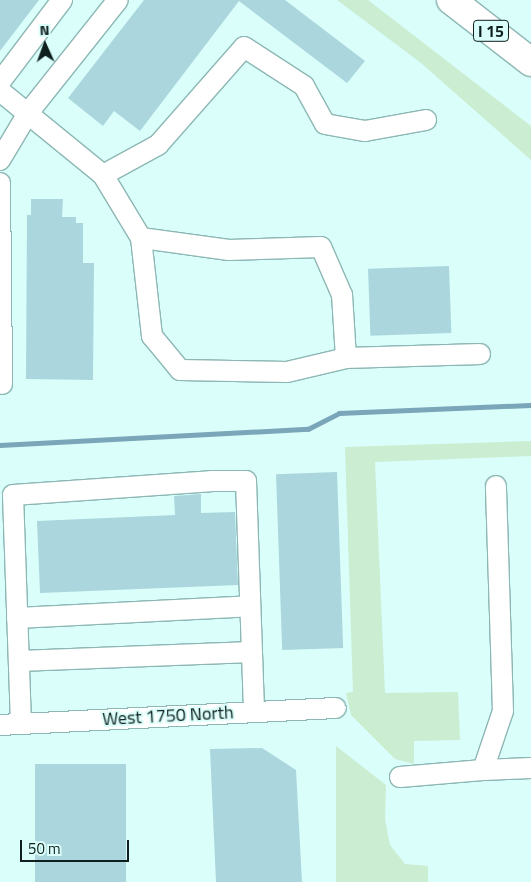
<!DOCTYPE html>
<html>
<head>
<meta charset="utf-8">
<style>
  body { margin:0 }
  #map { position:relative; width:531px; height:882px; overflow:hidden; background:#dafefa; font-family:"Titillium Web",sans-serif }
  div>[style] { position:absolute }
  .green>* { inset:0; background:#cbedd2 }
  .stream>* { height:4.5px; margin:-2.25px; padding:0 2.25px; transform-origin:2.25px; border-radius:2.25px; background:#7ba5b9 }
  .building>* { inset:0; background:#abd6dd; transform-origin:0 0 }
  .roads { filter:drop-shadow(1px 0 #8cb7b4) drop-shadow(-1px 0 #8cb7b4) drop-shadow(0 1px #8cb7b4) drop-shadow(0 -1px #8cb7b4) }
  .minor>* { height:20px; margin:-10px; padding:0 10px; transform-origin:10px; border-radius:10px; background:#fff }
  .highway>* { height:28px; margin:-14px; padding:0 14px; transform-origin:14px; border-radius:14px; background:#fff }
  span { translate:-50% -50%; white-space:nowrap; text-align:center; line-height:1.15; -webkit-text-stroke:4px #dafefa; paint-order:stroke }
  .shield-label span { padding:1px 4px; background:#dafefa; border:1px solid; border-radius:4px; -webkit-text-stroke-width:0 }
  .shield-label { font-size:16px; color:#0e1f1e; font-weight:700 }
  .street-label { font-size:18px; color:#0e1f1e }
  .north { position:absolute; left:20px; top:20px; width:50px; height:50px; -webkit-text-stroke:4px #dafefa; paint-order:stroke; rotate:358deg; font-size:14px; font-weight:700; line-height:20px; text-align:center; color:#0e1f1e }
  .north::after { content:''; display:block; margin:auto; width:18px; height:22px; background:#0e1f1e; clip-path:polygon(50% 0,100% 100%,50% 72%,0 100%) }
  .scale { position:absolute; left:20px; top:840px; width:109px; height:22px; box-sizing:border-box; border:2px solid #0e1f1e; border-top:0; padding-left:6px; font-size:15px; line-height:18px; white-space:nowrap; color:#0e1f1e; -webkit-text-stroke:4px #dafefa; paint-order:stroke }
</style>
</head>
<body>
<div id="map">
  <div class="green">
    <div style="clip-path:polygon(337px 0,368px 0,531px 126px,531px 160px,421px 63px)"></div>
    <div style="clip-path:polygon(531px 441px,531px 456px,375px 462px,385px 693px,458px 692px,460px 740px,414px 741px,414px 764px,395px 759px,351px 715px,346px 693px,353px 692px,345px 447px)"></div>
    <div style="clip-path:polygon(336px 746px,386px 785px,385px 819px,390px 845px,405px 864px,428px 866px,428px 882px,336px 882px)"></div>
  </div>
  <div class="stream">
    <div style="left:0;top:445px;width:308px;rotate:-3deg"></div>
    <div style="left:308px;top:429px;width:35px;rotate:-27deg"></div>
    <div style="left:339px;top:413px;width:192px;rotate:-2.4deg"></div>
  </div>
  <div class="building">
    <div style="clip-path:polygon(0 0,39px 0,0 51px)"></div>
    <div style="clip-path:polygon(144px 0,285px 0,365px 61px,347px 83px,239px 1px,140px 131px,114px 111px,103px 126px,68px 98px)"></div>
    <div style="clip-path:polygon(31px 199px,63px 199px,62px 217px,76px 217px,76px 223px,83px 223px,83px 263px,94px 263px,93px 380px,26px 379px,27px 215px,31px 215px)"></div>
    <div style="left:449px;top:266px;width:67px;height:81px;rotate:88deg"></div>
    <div style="left:337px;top:472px;width:176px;height:61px;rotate:88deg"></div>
    <div style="clip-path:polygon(201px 494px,201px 513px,235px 512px,238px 585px,40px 593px,37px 521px,175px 515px,174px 496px)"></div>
    <div style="clip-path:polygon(262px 748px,296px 770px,302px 882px,216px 882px,210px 749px)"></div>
    <div style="left:35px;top:764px;width:91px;height:118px"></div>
  </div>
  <div class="roads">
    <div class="minor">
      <div style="left:0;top:82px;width:103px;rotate:-52.9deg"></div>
      <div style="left:0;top:91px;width:133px;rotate:39.2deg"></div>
      <div style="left:103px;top:175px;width:74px;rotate:58.9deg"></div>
      <div style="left:141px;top:238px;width:99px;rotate:83.6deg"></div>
      <div style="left:152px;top:336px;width:44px;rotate:50.5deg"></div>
      <div style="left:180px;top:370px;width:107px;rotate:1.1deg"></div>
      <div style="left:287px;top:372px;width:61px;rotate:-13.3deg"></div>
      <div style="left:346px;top:358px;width:63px;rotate:-93.6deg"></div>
      <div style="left:342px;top:295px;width:52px;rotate:-113.6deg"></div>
      <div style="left:321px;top:247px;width:92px;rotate:178.1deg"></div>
      <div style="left:229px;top:250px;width:89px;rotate:-172.2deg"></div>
      <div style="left:0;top:160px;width:55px;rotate:-59.2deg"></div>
      <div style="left:28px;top:113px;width:144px;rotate:-51.5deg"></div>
      <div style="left:103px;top:175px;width:63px;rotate:-28.6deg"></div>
      <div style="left:158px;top:145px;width:130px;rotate:-48.7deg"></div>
      <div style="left:244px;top:47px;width:72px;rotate:33deg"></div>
      <div style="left:304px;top:86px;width:43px;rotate:61.1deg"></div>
      <div style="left:325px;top:124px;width:41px;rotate:9.9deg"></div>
      <div style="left:365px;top:131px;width:62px;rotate:-10.2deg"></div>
      <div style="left:0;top:183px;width:201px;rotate:89.4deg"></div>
      <div style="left:346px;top:358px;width:134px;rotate:-1.7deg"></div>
      <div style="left:17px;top:618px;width:233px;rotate:-2.9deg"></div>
      <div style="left:19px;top:661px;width:233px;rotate:-2.2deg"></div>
      <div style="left:21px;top:724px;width:229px;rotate:-92deg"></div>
      <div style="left:13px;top:495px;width:198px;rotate:-4deg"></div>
      <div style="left:211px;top:481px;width:35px"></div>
      <div style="left:246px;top:481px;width:231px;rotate:88deg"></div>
      <div style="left:0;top:725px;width:336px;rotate:-2.9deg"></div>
      <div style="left:483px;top:770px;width:48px;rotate:-2.4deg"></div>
      <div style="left:400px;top:777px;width:83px;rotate:-4.8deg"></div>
      <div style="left:483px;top:770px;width:62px;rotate:-71.3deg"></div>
      <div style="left:503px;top:711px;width:225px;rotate:-91.8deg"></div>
    </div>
    <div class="highway">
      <div style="left:451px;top:0;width:101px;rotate:37.8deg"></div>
    </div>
  </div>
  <div class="shield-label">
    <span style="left:491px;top:31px">I 15</span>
  </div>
  <div class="street-label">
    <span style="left:168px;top:716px;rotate:-3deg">West 1750 North</span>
  </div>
  <div class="north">N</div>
  <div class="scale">50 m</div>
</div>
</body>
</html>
